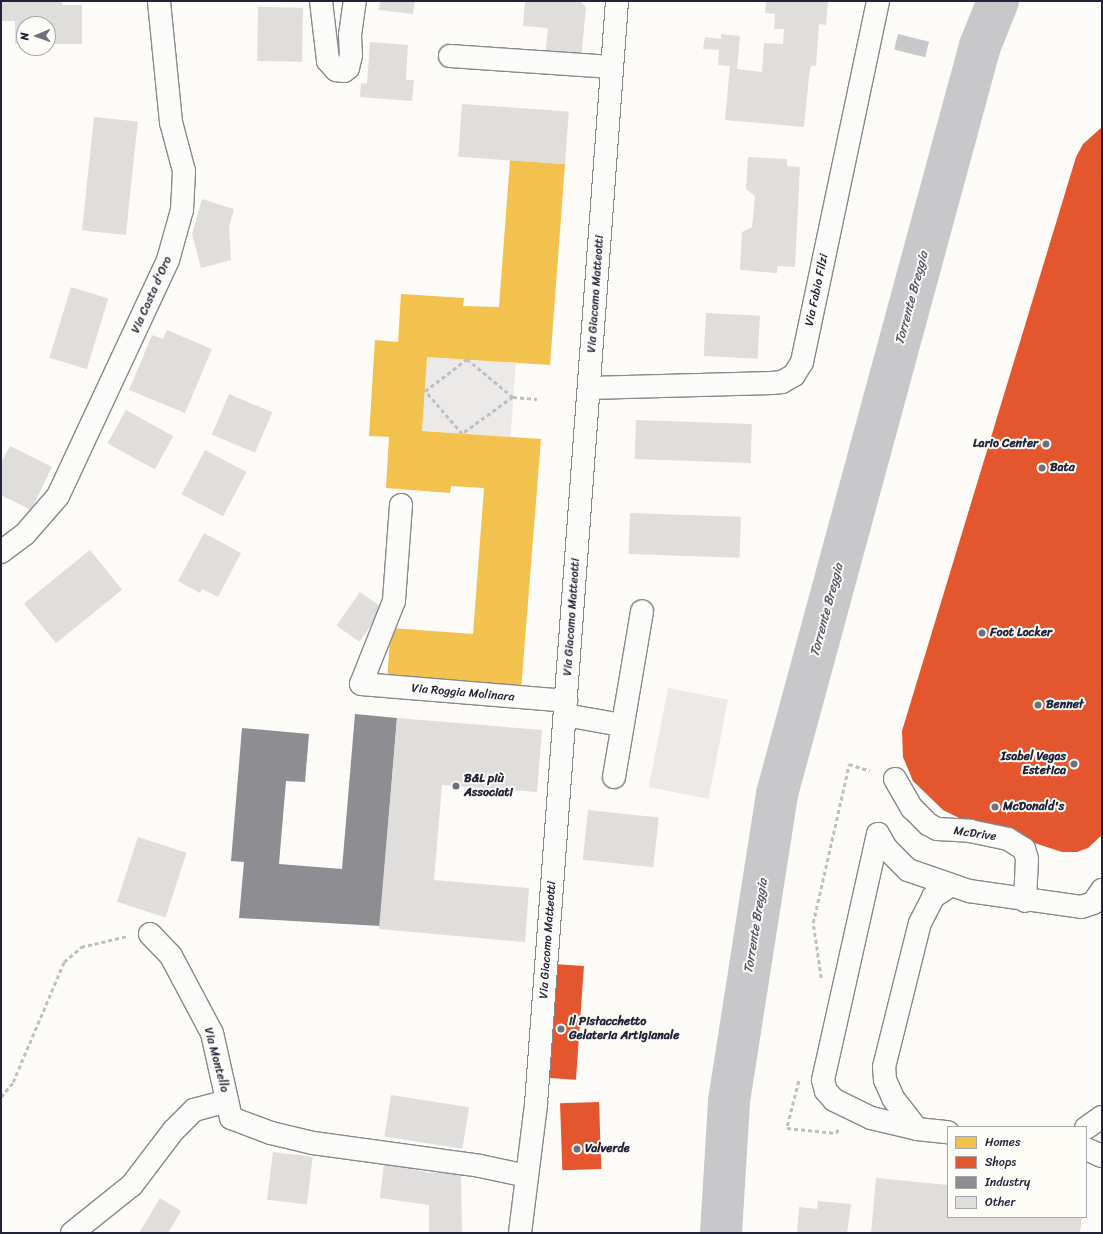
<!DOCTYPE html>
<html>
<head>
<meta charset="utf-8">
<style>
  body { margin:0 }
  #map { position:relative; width:1103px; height:1234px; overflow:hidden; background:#fcfbf8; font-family:Sriracha,sans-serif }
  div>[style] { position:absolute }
  .green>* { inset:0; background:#ebeae8; transform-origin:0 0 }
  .water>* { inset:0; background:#c8c8ca; transform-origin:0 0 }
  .homes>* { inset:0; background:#f2c14e }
  .shops>* { inset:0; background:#e4572e; transform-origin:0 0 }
  .industry>* { inset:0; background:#8d8d92 }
  .river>* { height:42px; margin:-21px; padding:0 21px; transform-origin:21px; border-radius:21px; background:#c8c8ca }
  .building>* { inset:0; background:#dfdedd; transform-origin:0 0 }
  .path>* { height:2.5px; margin-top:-1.25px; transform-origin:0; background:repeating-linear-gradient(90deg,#bfbfc0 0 4px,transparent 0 7px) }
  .roads { filter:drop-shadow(1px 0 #88888c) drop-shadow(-1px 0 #88888c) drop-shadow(0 1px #88888c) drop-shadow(0 -1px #88888c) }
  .minor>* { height:22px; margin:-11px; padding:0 11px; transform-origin:11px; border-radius:11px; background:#fbfbf9 }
  .dots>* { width:11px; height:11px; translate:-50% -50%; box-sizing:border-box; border:2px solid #fdfcf7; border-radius:50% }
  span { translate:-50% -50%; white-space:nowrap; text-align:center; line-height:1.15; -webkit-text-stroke:4px #fdfcf7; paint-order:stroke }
  .street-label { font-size:12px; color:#22223b }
  .poi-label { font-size:12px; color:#22223b; font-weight:700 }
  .right { translate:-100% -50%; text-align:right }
  .left { translate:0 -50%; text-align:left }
  .water-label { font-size:13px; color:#545466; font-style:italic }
  .frame { position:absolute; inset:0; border:2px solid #22223b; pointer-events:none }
  .legend { position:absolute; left:947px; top:1126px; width:140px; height:92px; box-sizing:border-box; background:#fdfcf7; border:1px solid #a5a5ac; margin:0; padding:5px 7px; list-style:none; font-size:12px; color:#22223b }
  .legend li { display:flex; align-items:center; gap:8px; height:20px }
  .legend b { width:20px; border:1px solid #a5a5ac }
  .north { position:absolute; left:16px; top:16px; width:40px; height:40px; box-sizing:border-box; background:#fdfcf7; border:1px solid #a5a5ac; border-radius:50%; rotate:268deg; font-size:11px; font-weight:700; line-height:16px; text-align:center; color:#22223b }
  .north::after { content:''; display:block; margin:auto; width:14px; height:18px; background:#6e6e7d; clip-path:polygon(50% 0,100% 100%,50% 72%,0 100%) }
</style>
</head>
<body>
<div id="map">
  <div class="green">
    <div style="left:427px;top:357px;width:89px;height:74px;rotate:4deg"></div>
    <div style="left:668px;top:688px;width:61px;height:101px;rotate:11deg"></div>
  </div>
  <div class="water">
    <div style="left:898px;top:34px;width:32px;height:16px;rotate:14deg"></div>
  </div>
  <div class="homes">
    <div style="clip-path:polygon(510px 160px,565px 164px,550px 365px,427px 357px,422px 431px,541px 439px,521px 690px,387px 680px,391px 628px,473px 634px,484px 488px,451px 486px,450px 493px,386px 488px,389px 437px,369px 436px,375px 340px,398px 342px,401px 294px,464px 298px,463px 306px,499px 307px)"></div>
  </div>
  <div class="shops">
    <div style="clip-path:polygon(1102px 127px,1102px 835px,1088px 848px,1077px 852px,1062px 852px,961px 819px,943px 810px,913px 781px,903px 757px,902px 731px,1076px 157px,1083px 144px)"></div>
    <div style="left:554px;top:964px;width:30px;height:114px;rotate:4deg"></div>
    <div style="left:599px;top:1102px;width:67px;height:39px;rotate:88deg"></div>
  </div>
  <div class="industry">
    <div style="clip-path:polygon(355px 714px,397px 718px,380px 926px,239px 918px,244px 862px,231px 861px,242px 728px,309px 734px,305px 782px,286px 781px,279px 864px,342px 869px)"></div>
  </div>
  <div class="river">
    <div style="left:721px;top:1233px;width:132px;rotate:-86.5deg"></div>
    <div style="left:729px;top:1101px;width:311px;rotate:-81.1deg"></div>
    <div style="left:777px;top:794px;width:775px;rotate:-74.82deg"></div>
    <div style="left:980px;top:46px;width:48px;rotate:-68.2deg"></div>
  </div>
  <div class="building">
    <div style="clip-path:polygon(1px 1px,62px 1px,62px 5px,82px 5px,82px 44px,48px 44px,48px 24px,24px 24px,24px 44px,15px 44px,15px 21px,1px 21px)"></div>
    <div style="clip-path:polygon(380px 1px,415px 1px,413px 14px,379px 10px)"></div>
    <div style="clip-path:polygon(525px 1px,580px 1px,586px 7px,581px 60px,545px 57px,548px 28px,523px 26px)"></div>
    <div style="clip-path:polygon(766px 1px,828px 1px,826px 25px,819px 24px,816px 66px,811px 66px,809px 76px,804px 127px,725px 120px,730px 66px,718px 65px,719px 50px,703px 49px,705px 37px,721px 39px,721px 34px,740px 36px,737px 69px,762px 72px,764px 43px,783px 44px,784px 29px,774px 29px,775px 14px,765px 13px)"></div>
    <div style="left:258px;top:7px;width:45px;height:54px;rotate:1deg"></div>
    <div style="clip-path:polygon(370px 42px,408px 45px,406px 80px,414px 80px,412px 101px,360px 97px,361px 83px,367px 84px)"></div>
    <div style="left:462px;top:104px;width:107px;height:53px;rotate:4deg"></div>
    <div style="left:94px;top:117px;width:44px;height:114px;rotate:6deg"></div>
    <div style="clip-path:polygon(748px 157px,787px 159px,787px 166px,800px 167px,795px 267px,777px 266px,777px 273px,740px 270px,742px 232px,752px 227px,755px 196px,746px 189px)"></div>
    <div style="clip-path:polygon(202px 199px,234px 209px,229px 227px,231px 260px,201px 268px,192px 234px)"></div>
    <div style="left:71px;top:287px;width:39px;height:74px;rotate:17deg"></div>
    <div style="left:706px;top:313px;width:54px;height:43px;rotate:3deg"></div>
    <div style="clip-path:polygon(167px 330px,212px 349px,185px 413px,129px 390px,152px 335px,163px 339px)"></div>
    <div style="left:229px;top:394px;width:47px;height:44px;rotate:23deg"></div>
    <div style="left:126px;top:410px;width:54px;height:38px;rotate:29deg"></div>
    <div style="left:636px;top:420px;width:116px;height:39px;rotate:2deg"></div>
    <div style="clip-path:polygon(10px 446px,52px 467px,31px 510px,1px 495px,1px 463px)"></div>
    <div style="left:205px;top:450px;width:47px;height:50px;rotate:28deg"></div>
    <div style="left:630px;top:513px;width:111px;height:41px;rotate:2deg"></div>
    <div style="clip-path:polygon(204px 533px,241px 553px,218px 597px,202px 589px,200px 593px,178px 581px)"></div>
    <div style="left:90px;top:550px;width:51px;height:85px;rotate:51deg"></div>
    <div style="left:360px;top:592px;width:28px;height:41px;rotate:35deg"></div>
    <div style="clip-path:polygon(397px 718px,542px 730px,537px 792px,442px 785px,434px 880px,529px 888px,525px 942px,379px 929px)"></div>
    <div style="left:588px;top:810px;width:71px;height:50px;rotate:6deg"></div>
    <div style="left:138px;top:837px;width:51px;height:68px;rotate:18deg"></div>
    <div style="left:391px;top:1095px;width:79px;height:42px;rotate:9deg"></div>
    <div style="left:273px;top:1152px;width:40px;height:48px;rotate:7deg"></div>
    <div style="clip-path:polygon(384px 1162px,429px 1173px,461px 1172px,462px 1233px,429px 1233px,429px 1205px,380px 1198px)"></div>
    <div style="clip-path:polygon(876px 1178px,948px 1185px,948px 1217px,1082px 1217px,1080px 1233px,871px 1233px)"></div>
    <div style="clip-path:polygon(160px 1198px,181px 1211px,168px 1233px,139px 1233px)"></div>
    <div style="clip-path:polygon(818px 1201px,851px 1204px,847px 1233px,797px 1233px,799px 1207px,817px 1209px)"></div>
  </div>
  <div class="path">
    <div style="left:467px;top:359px;width:60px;rotate:39.6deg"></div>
    <div style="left:513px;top:397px;width:63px;rotate:144deg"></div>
    <div style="left:462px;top:434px;width:57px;rotate:-130.7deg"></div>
    <div style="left:425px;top:391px;width:53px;rotate:-37.3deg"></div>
    <div style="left:513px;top:397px;width:24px;rotate:5deg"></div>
    <div style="left:821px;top:978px;width:56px;rotate:-98.3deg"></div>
    <div style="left:813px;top:923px;width:163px;rotate:-77.2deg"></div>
    <div style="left:849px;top:764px;width:22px;rotate:18deg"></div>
    <div style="left:799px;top:1081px;width:49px;rotate:104.3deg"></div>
    <div style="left:787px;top:1128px;width:49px;rotate:5.8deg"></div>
    <div style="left:836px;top:1133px;width:6px;rotate:-59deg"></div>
    <div style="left:1px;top:1097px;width:19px;rotate:-51deg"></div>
    <div style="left:13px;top:1082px;width:130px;rotate:-67deg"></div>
    <div style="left:64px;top:962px;width:23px;rotate:-41deg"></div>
    <div style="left:81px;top:947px;width:47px;rotate:-13.4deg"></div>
  </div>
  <div class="roads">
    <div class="minor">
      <div style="left:321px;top:1px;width:60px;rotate:83.3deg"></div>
      <div style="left:328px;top:61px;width:12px;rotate:48deg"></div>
      <div style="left:336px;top:70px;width:8px;rotate:7deg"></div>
      <div style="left:344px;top:71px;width:5px;rotate:-37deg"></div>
      <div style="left:348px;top:68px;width:13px;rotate:-77deg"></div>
      <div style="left:351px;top:55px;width:20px;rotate:-93deg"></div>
      <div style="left:350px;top:35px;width:34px;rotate:-82deg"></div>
      <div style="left:450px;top:56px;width:162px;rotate:3.9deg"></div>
      <div style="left:589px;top:388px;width:183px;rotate:-1.6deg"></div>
      <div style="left:772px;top:383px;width:10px;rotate:-6deg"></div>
      <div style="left:782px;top:382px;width:14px;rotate:-30deg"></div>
      <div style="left:794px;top:375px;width:15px;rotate:-58deg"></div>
      <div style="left:802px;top:362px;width:369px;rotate:-78.1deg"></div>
      <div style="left:401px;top:505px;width:96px;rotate:94.2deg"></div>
      <div style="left:394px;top:601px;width:89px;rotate:111.7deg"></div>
      <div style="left:361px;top:684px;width:206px;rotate:4.7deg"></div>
      <div style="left:1px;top:552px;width:30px;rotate:-37deg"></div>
      <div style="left:25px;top:534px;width:50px;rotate:-49deg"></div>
      <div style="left:58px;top:496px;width:260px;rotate:-65deg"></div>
      <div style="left:168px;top:260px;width:52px;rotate:-74.4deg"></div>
      <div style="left:182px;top:210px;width:39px;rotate:-87deg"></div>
      <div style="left:184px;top:171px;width:51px;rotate:-104.9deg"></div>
      <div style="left:171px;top:122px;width:122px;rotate:-95.7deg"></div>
      <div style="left:565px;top:715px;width:58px;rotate:10deg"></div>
      <div style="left:614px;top:777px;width:168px;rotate:-80.4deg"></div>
      <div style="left:895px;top:779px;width:34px;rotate:60deg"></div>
      <div style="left:912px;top:808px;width:23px;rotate:45deg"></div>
      <div style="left:928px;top:824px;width:10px;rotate:29deg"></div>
      <div style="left:937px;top:829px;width:33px;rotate:3deg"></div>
      <div style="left:970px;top:831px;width:39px;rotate:12deg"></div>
      <div style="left:1008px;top:839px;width:19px;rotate:32deg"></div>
      <div style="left:1024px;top:849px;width:10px;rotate:73deg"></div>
      <div style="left:1027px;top:859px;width:42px;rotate:92.7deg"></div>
      <div style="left:878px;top:834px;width:252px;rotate:102.6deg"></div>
      <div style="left:823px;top:1080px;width:11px;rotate:75deg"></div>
      <div style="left:826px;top:1091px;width:12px;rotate:48deg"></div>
      <div style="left:834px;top:1100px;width:41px;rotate:25.9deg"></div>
      <div style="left:871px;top:1118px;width:47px;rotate:13.4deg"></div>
      <div style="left:917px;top:1129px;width:31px;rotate:6deg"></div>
      <div style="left:878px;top:834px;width:16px;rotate:60deg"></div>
      <div style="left:886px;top:848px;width:31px;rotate:45deg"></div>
      <div style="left:908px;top:870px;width:65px;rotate:19deg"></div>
      <div style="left:969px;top:891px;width:113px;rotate:8.1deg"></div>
      <div style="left:1081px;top:907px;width:13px;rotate:-18deg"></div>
      <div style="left:1093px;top:903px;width:16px;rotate:-55deg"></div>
      <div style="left:150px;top:934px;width:30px;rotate:46deg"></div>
      <div style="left:171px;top:956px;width:87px;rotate:62deg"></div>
      <div style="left:212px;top:1033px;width:87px;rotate:77.4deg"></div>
      <div style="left:231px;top:1118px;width:43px;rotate:20.6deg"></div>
      <div style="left:271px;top:1133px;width:43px;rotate:13.4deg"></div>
      <div style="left:313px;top:1143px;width:169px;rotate:7.8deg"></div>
      <div style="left:480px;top:1166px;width:48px;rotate:12deg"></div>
      <div style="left:1086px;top:1128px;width:19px;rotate:-35deg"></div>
      <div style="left:917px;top:1129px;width:37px;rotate:-128deg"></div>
      <div style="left:894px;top:1100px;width:22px;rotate:-114deg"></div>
      <div style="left:885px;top:1080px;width:13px;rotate:-94deg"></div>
      <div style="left:884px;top:1067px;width:148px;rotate:-76deg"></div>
      <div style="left:920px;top:923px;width:29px;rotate:-63deg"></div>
      <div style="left:933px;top:897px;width:20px;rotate:-33deg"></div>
      <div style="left:1086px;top:1149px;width:17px;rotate:24deg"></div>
      <div style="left:72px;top:1233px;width:77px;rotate:-38.7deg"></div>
      <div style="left:132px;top:1185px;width:68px;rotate:-52.8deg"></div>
      <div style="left:173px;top:1131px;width:30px;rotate:-45deg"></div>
      <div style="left:194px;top:1110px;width:34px;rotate:-15deg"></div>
      <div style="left:520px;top:1233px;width:130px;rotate:-82.9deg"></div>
      <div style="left:536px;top:1104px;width:1106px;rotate:-85.8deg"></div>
    </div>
  </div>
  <div class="dots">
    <div style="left:1046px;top:444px;background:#6e6e7d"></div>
    <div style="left:1042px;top:468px;background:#6e6e7d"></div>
    <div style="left:982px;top:633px;background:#6e6e7d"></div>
    <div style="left:1038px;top:705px;background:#6e6e7d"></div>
    <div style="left:1074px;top:764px;background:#6e6e7d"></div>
    <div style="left:456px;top:786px;background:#6e6e7d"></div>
    <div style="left:995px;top:807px;background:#6e6e7d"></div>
    <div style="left:561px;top:1029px;background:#6e6e7d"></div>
    <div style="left:577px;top:1149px;background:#6e6e7d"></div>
  </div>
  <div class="street-label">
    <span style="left:817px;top:290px;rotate:-78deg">Via Fabio Filzi</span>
    <span style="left:596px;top:294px;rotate:-86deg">Via Giacomo Matteotti</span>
    <span style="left:152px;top:295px;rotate:-66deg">Via Costa d'Oro</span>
    <span style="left:572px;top:617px;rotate:-86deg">Via Giacomo Matteotti</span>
    <span style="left:463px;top:693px;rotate:5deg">Via Roggia Molinara</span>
    <span style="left:975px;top:834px;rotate:8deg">McDrive</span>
    <span style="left:548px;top:940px;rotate:-86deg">Via Giacomo Matteotti</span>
    <span style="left:216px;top:1060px;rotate:75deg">Via Montello</span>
  </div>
  <div class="poi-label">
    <span class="right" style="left:1038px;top:444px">Lario Center</span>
    <span class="left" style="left:1050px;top:468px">Bata</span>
    <span class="left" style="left:990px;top:633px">Foot Locker</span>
    <span class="left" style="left:1046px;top:705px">Bennet</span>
    <span class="right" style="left:1066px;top:764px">Isabel Vegas<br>Estetica</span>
    <span class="left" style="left:464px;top:786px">B&amp;L più<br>Associati</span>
    <span class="left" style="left:1003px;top:807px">McDonald's</span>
    <span class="left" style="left:569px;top:1029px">il Pistacchetto<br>Gelateria Artigianale</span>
    <span class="left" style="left:585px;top:1149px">Valverde</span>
  </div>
  <div class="water-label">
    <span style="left:912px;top:298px;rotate:-75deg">Torrente Breggia</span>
    <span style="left:827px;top:610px;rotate:-75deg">Torrente Breggia</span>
    <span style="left:756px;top:926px;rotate:-81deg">Torrente Breggia</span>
  </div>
  <div class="frame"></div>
  <ul class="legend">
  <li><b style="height:11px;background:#f2c14e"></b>Homes</li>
  <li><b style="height:11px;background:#e4572e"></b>Shops</li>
  <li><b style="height:11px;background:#8d8d92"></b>Industry</li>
  <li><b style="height:11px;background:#dfdedd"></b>Other</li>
  </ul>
  <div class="north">N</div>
</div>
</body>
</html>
